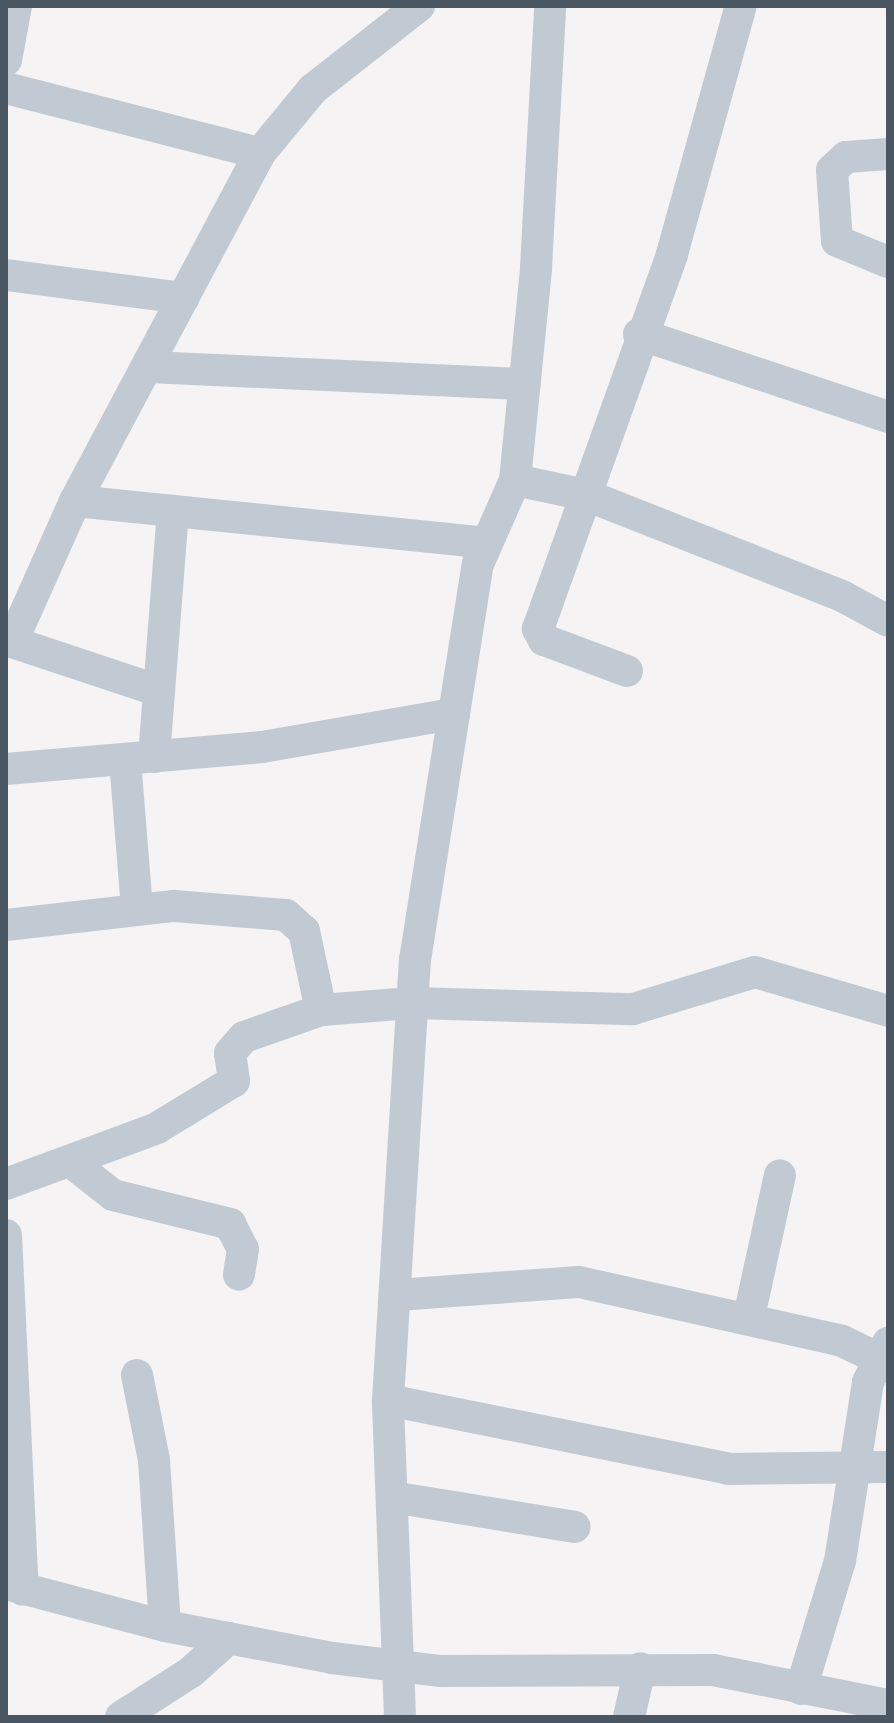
<!DOCTYPE html>
<html>
<head>
<meta charset="utf-8">
<style>
  body { margin:0 }
  #map { position:relative; width:894px; height:1723px; overflow:hidden; background:#f5f3f3; font-family:Poppins,sans-serif }
  div>[style] { position:absolute }
  .street>* { height:32px; margin:-16px; padding:0 16px; transform-origin:16px; border-radius:16px; background:#c1cad2 }
  span { translate:-50% -50%; white-space:nowrap; text-align:center; line-height:1.15; -webkit-text-stroke:8px #fff; paint-order:stroke }
  .frame { position:absolute; inset:0; border:8px solid #4a5661; pointer-events:none }
</style>
</head>
<body>
<div id="map">
  <div class="street">
    <div style="left:6px;top:60px;width:55px;rotate:-79.5deg"></div>
    <div style="left:6px;top:88px;width:262px;rotate:14.4deg"></div>
    <div style="left:888px;top:154px;width:42px;rotate:175.9deg"></div>
    <div style="left:846px;top:157px;width:19px;rotate:137deg"></div>
    <div style="left:832px;top:170px;width:71px;rotate:86deg"></div>
    <div style="left:837px;top:241px;width:55px;rotate:22.4deg"></div>
    <div style="left:6px;top:275px;width:179px;rotate:7.4deg"></div>
    <div style="left:639px;top:334px;width:262px;rotate:18.4deg"></div>
    <div style="left:149px;top:367px;width:376px;rotate:2.6deg"></div>
    <div style="left:515px;top:480px;width:73px;rotate:11.9deg"></div>
    <div style="left:586px;top:495px;width:275px;rotate:21.5deg"></div>
    <div style="left:842px;top:596px;width:52px;rotate:28.5deg"></div>
    <div style="left:75px;top:501px;width:412px;rotate:5.8deg"></div>
    <div style="left:6px;top:640px;width:158px;rotate:18.4deg"></div>
    <div style="left:12px;top:642px;width:154px;rotate:-65.9deg"></div>
    <div style="left:75px;top:501px;width:394px;rotate:-62deg"></div>
    <div style="left:260px;top:153px;width:83px;rotate:-50.4deg"></div>
    <div style="left:313px;top:89px;width:135px;rotate:-38.1deg"></div>
    <div style="left:627px;top:671px;width:89px;rotate:-159.5deg"></div>
    <div style="left:544px;top:640px;width:13px;rotate:-119deg"></div>
    <div style="left:538px;top:629px;width:398px;rotate:-70.3deg"></div>
    <div style="left:672px;top:254px;width:257px;rotate:-74.5deg"></div>
    <div style="left:154px;top:757px;width:247px;rotate:-85.6deg"></div>
    <div style="left:125px;top:760px;width:148px;rotate:85.4deg"></div>
    <div style="left:6px;top:769px;width:257px;rotate:-4.9deg"></div>
    <div style="left:262px;top:747px;width:195px;rotate:-9.8deg"></div>
    <div style="left:6px;top:925px;width:169px;rotate:-6.5deg"></div>
    <div style="left:174px;top:906px;width:112px;rotate:4.6deg"></div>
    <div style="left:286px;top:915px;width:24px;rotate:42deg"></div>
    <div style="left:304px;top:931px;width:81px;rotate:77.9deg"></div>
    <div style="left:71px;top:1162px;width:53px;rotate:38.2deg"></div>
    <div style="left:113px;top:1195px;width:121px;rotate:13.9deg"></div>
    <div style="left:230px;top:1224px;width:28px;rotate:63deg"></div>
    <div style="left:243px;top:1249px;width:26px;rotate:99deg"></div>
    <div style="left:6px;top:1184px;width:161px;rotate:-20.3deg"></div>
    <div style="left:157px;top:1128px;width:90px;rotate:-31.4deg"></div>
    <div style="left:234px;top:1081px;width:28px;rotate:-98deg"></div>
    <div style="left:230px;top:1053px;width:21px;rotate:-49deg"></div>
    <div style="left:244px;top:1037px;width:82px;rotate:-19.3deg"></div>
    <div style="left:321px;top:1010px;width:91px;rotate:-4.4deg"></div>
    <div style="left:412px;top:1003px;width:221px;rotate:1.6deg"></div>
    <div style="left:633px;top:1009px;width:127px;rotate:-16.9deg"></div>
    <div style="left:755px;top:972px;width:139px;rotate:16.3deg"></div>
    <div style="left:6px;top:1235px;width:355px;rotate:87.3deg"></div>
    <div style="left:397px;top:1295px;width:182px;rotate:-4.1deg"></div>
    <div style="left:579px;top:1282px;width:270px;rotate:12.6deg"></div>
    <div style="left:842px;top:1341px;width:51px;rotate:25.6deg"></div>
    <div style="left:749px;top:1317px;width:145px;rotate:-77.7deg"></div>
    <div style="left:137px;top:1375px;width:87px;rotate:78.7deg"></div>
    <div style="left:154px;top:1460px;width:166px;rotate:86.2deg"></div>
    <div style="left:388px;top:1400px;width:348px;rotate:11.4deg"></div>
    <div style="left:729px;top:1469px;width:159px;rotate:-0.7deg"></div>
    <div style="left:392px;top:1497px;width:185px;rotate:9.3deg"></div>
    <div style="left:6px;top:1584px;width:164px;rotate:14.8deg"></div>
    <div style="left:165px;top:1626px;width:170px;rotate:10.8deg"></div>
    <div style="left:332px;top:1658px;width:110px;rotate:6.8deg"></div>
    <div style="left:441px;top:1671px;width:272px;rotate:-0.2deg"></div>
    <div style="left:713px;top:1670px;width:178px;rotate:11.3deg"></div>
    <div style="left:801px;top:1689px;width:134px;rotate:-73.1deg"></div>
    <div style="left:840px;top:1561px;width:181px;rotate:-81.1deg"></div>
    <div style="left:868px;top:1382px;width:44px;rotate:-62.9deg"></div>
    <div style="left:121px;top:1717px;width:83px;rotate:-32.7deg"></div>
    <div style="left:191px;top:1672px;width:51px;rotate:-41.8deg"></div>
    <div style="left:400px;top:1717px;width:317px;rotate:-92.2deg"></div>
    <div style="left:388px;top:1400px;width:441px;rotate:-86.5deg"></div>
    <div style="left:415px;top:960px;width:401px;rotate:-81deg"></div>
    <div style="left:478px;top:564px;width:92px;rotate:-66.2deg"></div>
    <div style="left:515px;top:480px;width:213px;rotate:-84.3deg"></div>
    <div style="left:536px;top:268px;width:262px;rotate:-86.9deg"></div>
    <div style="left:629px;top:1717px;width:50px;rotate:-77.3deg"></div>
  </div>
  <div class="frame"></div>
</div>
</body>
</html>
